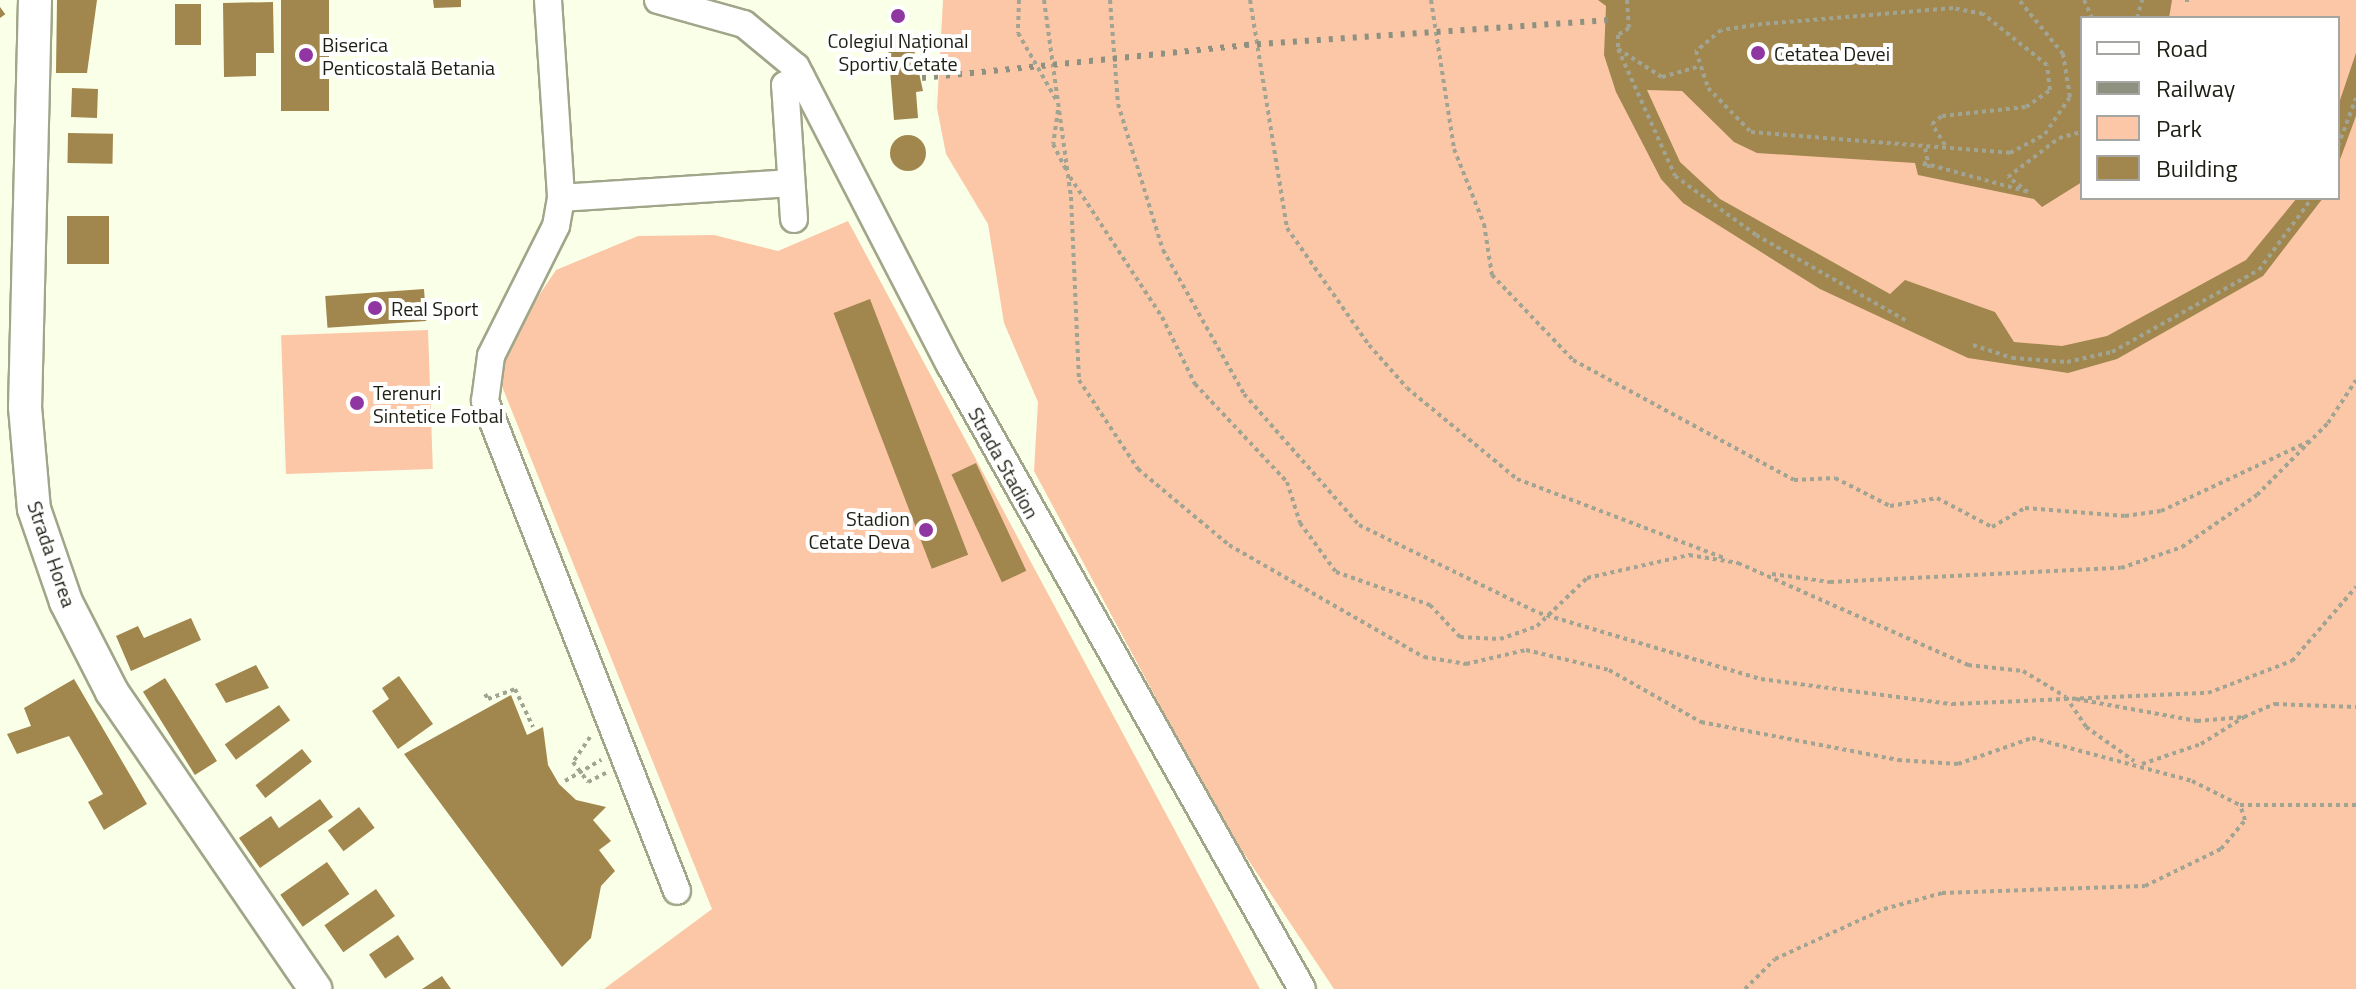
<!DOCTYPE html>
<html>
<head>
<meta charset="utf-8">
<style>
  body { margin:0 }
  #map { position:relative; width:2356px; height:989px; overflow:hidden; background:#faffe7; font-family:"Titillium Web",sans-serif }
  div>[style] { position:absolute }
  .green>* { inset:0; background:#fbc7a7; transform-origin:0 0 }
  .building>* { inset:0; background:#a1864e; transform-origin:0 0 }
  .round { border-radius:50% }
  .path>* { height:4px; margin-top:-2px; transform-origin:0; background:repeating-linear-gradient(90deg,#a1a492 0 4px,transparent 0 8px) }
  .roads { filter:drop-shadow(2px 0 #a1a68a) drop-shadow(-2px 0 #a1a68a) drop-shadow(0 2px #a1a68a) drop-shadow(0 -2px #a1a68a) }
  .minor>* { height:26px; margin:-13px; padding:0 13px; transform-origin:13px; border-radius:13px; background:#fff }
  .major>* { height:32px; margin:-16px; padding:0 16px; transform-origin:16px; border-radius:16px; background:#fff }
  .rail>* { height:6px; margin-top:-3px; transform-origin:0; background:repeating-linear-gradient(90deg,#8e9180 0 4px,transparent 0 12px) }
  .dots>* { width:22px; height:22px; translate:-50% -50%; box-sizing:border-box; border:4px solid #fff; border-radius:50% }
  span { translate:-50% -50%; white-space:nowrap; text-align:center; line-height:1.15; -webkit-text-stroke:8px #fff; paint-order:stroke }
  .poi-label { font-size:20px; color:#1d1e14 }
  .left { translate:0 -50%; text-align:left }
  .right { translate:-100% -50%; text-align:right }
  .street-label { font-size:20px; color:#1d1e14 }
  .legend { position:absolute; left:2080px; top:16px; width:260px; height:184px; box-sizing:border-box; background:#fff; border:2px solid #a5a5a1; margin:0; padding:10px 14px; list-style:none; font-size:24px; color:#1d1e14 }
  .legend li { display:flex; align-items:center; gap:16px; height:40px }
  .legend b { width:40px; border:2px solid #a5a5a1 }
</style>
</head>
<body>
<div id="map">
  <div class="green">
    <div style="clip-path:polygon(evenodd,943px 0,2356px 0,2356px 989px,1334px 989px,1221px 819px,1034px 471px,1038px 402px,1004px 323px,988px 224px,946px 154px,937px 108px,943px 0,2082px 18px,2338px 18px,2338px 198px,2082px 198px,2082px 18px)"></div>
    <div style="clip-path:polygon(848px 221px,1260px 989px,604px 989px,712px 909px,493px 364px,556px 270px,638px 236px,714px 235px,778px 251px)"></div>
    <div style="left:428px;top:330px;width:139px;height:147px;rotate:88deg"></div>
  </div>
  <div class="building">
    <div style="clip-path:polygon(57px 0,97px 0,87px 73px,56px 73px)"></div>
    <div style="left:281px;top:0;width:48px;height:111px"></div>
    <div style="clip-path:polygon(433px 0,461px 0,461px 7px,434px 8px)"></div>
    <div style="clip-path:polygon(1598px 0,2172px 0,2169px 18px,2082px 18px,2082px 182px,2042px 207px,2034px 199px,1918px 175px,1915px 163px,1757px 153px,1734px 142px,1682px 91px,1647px 90px,1680px 162px,1720px 199px,1890px 294px,1905px 280px,1995px 312px,2014px 342px,2062px 346px,2107px 336px,2246px 260px,2297px 198px,2323px 198px,2263px 276px,2117px 359px,2068px 373px,1968px 358px,1820px 289px,1683px 203px,1661px 179px,1616px 92px,1604px 55px,1606px 6px)"></div>
    <div style="clip-path:polygon(273px 2px,274px 53px,256px 53px,256px 76px,224px 77px,223px 3px)"></div>
    <div style="left:175px;top:4px;width:26px;height:41px"></div>
    <div style="left:0;top:7px;width:9px;height:66px;rotate:54deg"></div>
    <div style="clip-path:polygon(910px 31px,923px 91px,916px 92px,918px 118px,894px 120px,887px 33px)"></div>
    <div style="clip-path:polygon(2356px 53px,2356px 116px,2338px 165px,2338px 106px)"></div>
    <div style="left:72px;top:88px;width:26px;height:29px;rotate:2deg"></div>
    <div style="left:68px;top:133px;width:45px;height:30px;rotate:1deg"></div>
    <div class="round" style="left:890px;top:135px;width:36px;height:36px"></div>
    <div style="left:67px;top:216px;width:42px;height:48px"></div>
    <div style="left:424px;top:289px;width:32px;height:99px;rotate:86deg"></div>
    <div style="left:870px;top:299px;width:274px;height:39px;rotate:69deg"></div>
    <div style="left:976px;top:463px;width:119px;height:27px;rotate:65deg"></div>
    <div style="clip-path:polygon(191px 618px,201px 640px,131px 671px,116px 636px,138px 626px,144px 638px)"></div>
    <div style="clip-path:polygon(256px 665px,269px 688px,226px 703px,215px 684px)"></div>
    <div style="clip-path:polygon(399px 676px,433px 724px,398px 749px,372px 711px,389px 699px,382px 688px)"></div>
    <div style="left:165px;top:678px;width:98px;height:26px;rotate:58deg"></div>
    <div style="clip-path:polygon(74px 679px,147px 804px,104px 830px,88px 802px,103px 794px,69px 736px,17px 754px,7px 734px,31px 726px,24px 708px)"></div>
    <div style="clip-path:polygon(511px 695px,527px 735px,543px 727px,548px 765px,559px 784px,576px 800px,606px 807px,593px 820px,611px 841px,599px 850px,615px 871px,601px 886px,591px 938px,562px 967px,404px 754px)"></div>
    <div style="left:279px;top:705px;width:19px;height:67px;rotate:54deg"></div>
    <div style="left:302px;top:749px;width:16px;height:59px;rotate:52deg"></div>
    <div style="clip-path:polygon(320px 799px,333px 817px,260px 868px,239px 838px,271px 816px,279px 828px)"></div>
    <div style="left:359px;top:807px;width:26px;height:39px;rotate:53deg"></div>
    <div style="left:327px;top:862px;width:39px;height:57px;rotate:55deg"></div>
    <div style="left:376px;top:889px;width:33px;height:63px;rotate:55deg"></div>
    <div style="left:398px;top:935px;width:29px;height:35px;rotate:56deg"></div>
    <div style="clip-path:polygon(442px 976px,451px 989px,422px 989px)"></div>
  </div>
  <div class="path">
    <div style="left:1019px;top:0;width:33px;rotate:92deg"></div>
    <div style="left:1018px;top:33px;width:78px;rotate:60.2deg"></div>
    <div style="left:1044px;top:0;width:199px;rotate:82.2deg"></div>
    <div style="left:1071px;top:197px;width:183px;rotate:87.5deg"></div>
    <div style="left:1079px;top:380px;width:107px;rotate:56.5deg"></div>
    <div style="left:1138px;top:469px;width:119px;rotate:39.9deg"></div>
    <div style="left:1229px;top:545px;width:225px;rotate:29.9deg"></div>
    <div style="left:1424px;top:657px;width:43px;rotate:9.5deg"></div>
    <div style="left:1466px;top:664px;width:62px;rotate:-13.1deg"></div>
    <div style="left:1526px;top:650px;width:85px;rotate:13.5deg"></div>
    <div style="left:1609px;top:670px;width:106px;rotate:29.5deg"></div>
    <div style="left:1701px;top:722px;width:201px;rotate:10.9deg"></div>
    <div style="left:1898px;top:760px;width:60px;rotate:3.8deg"></div>
    <div style="left:1958px;top:764px;width:78px;rotate:-19.4deg"></div>
    <div style="left:2032px;top:738px;width:166px;rotate:15deg"></div>
    <div style="left:2192px;top:781px;width:54px;rotate:26.6deg"></div>
    <div style="left:2240px;top:805px;width:116px"></div>
    <div style="left:1110px;top:0;width:104px;rotate:85.6deg"></div>
    <div style="left:1118px;top:104px;width:153px;rotate:72.9deg"></div>
    <div style="left:1163px;top:250px;width:165px;rotate:60.6deg"></div>
    <div style="left:1244px;top:394px;width:174px;rotate:48.7deg"></div>
    <div style="left:1359px;top:525px;width:200px;rotate:26.1deg"></div>
    <div style="left:1539px;top:613px;width:232px;rotate:16.6deg"></div>
    <div style="left:1761px;top:679px;width:193px;rotate:7.5deg"></div>
    <div style="left:1952px;top:704px;width:256px;rotate:-2.5deg"></div>
    <div style="left:2208px;top:693px;width:90px;rotate:-20.9deg"></div>
    <div style="left:2292px;top:661px;width:98px;rotate:-49.1deg"></div>
    <div style="left:1250px;top:0;width:231px;rotate:80.8deg"></div>
    <div style="left:1287px;top:228px;width:143px;rotate:55deg"></div>
    <div style="left:1369px;top:345px;width:57px;rotate:48.5deg"></div>
    <div style="left:1407px;top:388px;width:143px;rotate:39.6deg"></div>
    <div style="left:1517px;top:479px;width:224px;rotate:20.9deg"></div>
    <div style="left:1431px;top:0;width:151px;rotate:81.2deg"></div>
    <div style="left:1454px;top:149px;width:81px;rotate:68.2deg"></div>
    <div style="left:1484px;top:224px;width:52px;rotate:81.1deg"></div>
    <div style="left:1492px;top:275px;width:117px;rotate:46.4deg"></div>
    <div style="left:1573px;top:360px;width:251px;rotate:28.5deg"></div>
    <div style="left:1794px;top:480px;width:41px;rotate:-2.8deg"></div>
    <div style="left:1835px;top:478px;width:62px;rotate:27deg"></div>
    <div style="left:1890px;top:506px;width:48px;rotate:-9.7deg"></div>
    <div style="left:1937px;top:498px;width:62px;rotate:27.8deg"></div>
    <div style="left:1992px;top:527px;width:38px;rotate:-30deg"></div>
    <div style="left:2025px;top:508px;width:100px;rotate:4.6deg"></div>
    <div style="left:2125px;top:516px;width:36px;rotate:-8deg"></div>
    <div style="left:2161px;top:511px;width:165px;rotate:-25.2deg"></div>
    <div style="left:1627px;top:0;width:28px;rotate:86deg"></div>
    <div style="left:1629px;top:28px;width:13px;rotate:148deg"></div>
    <div style="left:1618px;top:35px;width:14px;rotate:90deg"></div>
    <div style="left:1618px;top:49px;width:139px;rotate:65.8deg"></div>
    <div style="left:1675px;top:176px;width:100px;rotate:36.1deg"></div>
    <div style="left:1756px;top:235px;width:172px;rotate:29.7deg"></div>
    <div style="left:2084px;top:0;width:20px;rotate:66deg"></div>
    <div style="left:2185px;top:0;width:6px"></div>
    <div style="left:2137px;top:18px;width:19px;rotate:-74deg"></div>
    <div style="left:1618px;top:49px;width:52px;rotate:32.5deg"></div>
    <div style="left:1662px;top:77px;width:37px;rotate:-16deg"></div>
    <div style="left:1058px;top:110px;width:34px;rotate:98deg"></div>
    <div style="left:1053px;top:144px;width:29px;rotate:63deg"></div>
    <div style="left:1945px;top:145px;width:25px;rotate:-122deg"></div>
    <div style="left:1932px;top:124px;width:13px;rotate:-39deg"></div>
    <div style="left:1942px;top:116px;width:84px;rotate:-6.1deg"></div>
    <div style="left:2026px;top:107px;width:29px;rotate:-35deg"></div>
    <div style="left:2050px;top:90px;width:25px;rotate:-97deg"></div>
    <div style="left:2047px;top:65px;width:82px;rotate:-141.4deg"></div>
    <div style="left:1983px;top:14px;width:31px;rotate:-169deg"></div>
    <div style="left:1953px;top:8px;width:192px;rotate:175.2deg"></div>
    <div style="left:1762px;top:24px;width:41px;rotate:171.7deg"></div>
    <div style="left:1721px;top:30px;width:33px;rotate:140deg"></div>
    <div style="left:1696px;top:51px;width:39px;rotate:72deg"></div>
    <div style="left:1708px;top:88px;width:62px;rotate:45.7deg"></div>
    <div style="left:1751px;top:132px;width:260px;rotate:4.6deg"></div>
    <div style="left:2010px;top:153px;width:40px;rotate:-28deg"></div>
    <div style="left:2045px;top:134px;width:45px;rotate:-56deg"></div>
    <div style="left:2070px;top:97px;width:44px;rotate:-99.2deg"></div>
    <div style="left:2063px;top:54px;width:70px;rotate:-129.2deg"></div>
    <div style="left:2338px;top:146px;width:51px;rotate:-69.4deg"></div>
    <div style="left:1923px;top:163px;width:109px;rotate:15.4deg"></div>
    <div style="left:2028px;top:192px;width:25px;rotate:-143deg"></div>
    <div style="left:2008px;top:177px;width:64px;rotate:-37.4deg"></div>
    <div style="left:2059px;top:138px;width:24px;rotate:-15deg"></div>
    <div style="left:1923px;top:163px;width:8px;rotate:40deg"></div>
    <div style="left:1929px;top:168px;width:21px;rotate:-101deg"></div>
    <div style="left:1070px;top:177px;width:168px;rotate:56.7deg"></div>
    <div style="left:1162px;top:317px;width:75px;rotate:63.8deg"></div>
    <div style="left:1195px;top:384px;width:134px;rotate:46.8deg"></div>
    <div style="left:1287px;top:482px;width:43px;rotate:72.4deg"></div>
    <div style="left:1300px;top:523px;width:61px;rotate:53.7deg"></div>
    <div style="left:1336px;top:572px;width:100px;rotate:19.3deg"></div>
    <div style="left:1430px;top:605px;width:44px;rotate:46.8deg"></div>
    <div style="left:1460px;top:637px;width:40px;rotate:2.9deg"></div>
    <div style="left:1500px;top:639px;width:39px;rotate:-19deg"></div>
    <div style="left:1537px;top:626px;width:69px;rotate:-43.8deg"></div>
    <div style="left:1587px;top:578px;width:105px;rotate:-12.7deg"></div>
    <div style="left:1689px;top:555px;width:50px;rotate:9.3deg"></div>
    <div style="left:1738px;top:563px;width:252px;rotate:23.9deg"></div>
    <div style="left:1968px;top:665px;width:55px;rotate:6.2deg"></div>
    <div style="left:2023px;top:671px;width:50px;rotate:31.2deg"></div>
    <div style="left:2066px;top:697px;width:36px;rotate:56deg"></div>
    <div style="left:2086px;top:727px;width:59px;rotate:35.3deg"></div>
    <div style="left:1973px;top:345px;width:41px;rotate:18.4deg"></div>
    <div style="left:2012px;top:358px;width:55px;rotate:4.2deg"></div>
    <div style="left:2067px;top:362px;width:46px;rotate:-12.5deg"></div>
    <div style="left:2112px;top:352px;width:168px;rotate:-29.2deg"></div>
    <div style="left:2259px;top:270px;width:89px;rotate:-53.6deg"></div>
    <div style="left:1772px;top:574px;width:59px;rotate:7.9deg"></div>
    <div style="left:1830px;top:582px;width:291px;rotate:-2.8deg"></div>
    <div style="left:2121px;top:568px;width:65px;rotate:-19deg"></div>
    <div style="left:2182px;top:547px;width:91px;rotate:-34.7deg"></div>
    <div style="left:2257px;top:495px;width:101px;rotate:-45.4deg"></div>
    <div style="left:2328px;top:423px;width:51px;rotate:-56.9deg"></div>
    <div style="left:485px;top:694px;width:6px;rotate:59deg"></div>
    <div style="left:488px;top:699px;width:29px;rotate:-20deg"></div>
    <div style="left:515px;top:689px;width:42px;rotate:64.7deg"></div>
    <div style="left:2076px;top:699px;width:123px;rotate:10.3deg"></div>
    <div style="left:2197px;top:721px;width:47px;rotate:-4.9deg"></div>
    <div style="left:2244px;top:717px;width:34px;rotate:-23deg"></div>
    <div style="left:2275px;top:704px;width:81px;rotate:2.1deg"></div>
    <div style="left:590px;top:737px;width:30px;rotate:124deg"></div>
    <div style="left:573px;top:762px;width:25px;rotate:53deg"></div>
    <div style="left:588px;top:782px;width:22px;rotate:-27deg"></div>
    <div style="left:2142px;top:764px;width:62px;rotate:-18.7deg"></div>
    <div style="left:2201px;top:744px;width:51px;rotate:-32.1deg"></div>
    <div style="left:565px;top:781px;width:42px;rotate:-30.3deg"></div>
    <div style="left:1745px;top:989px;width:42px;rotate:-45deg"></div>
    <div style="left:1775px;top:959px;width:120px;rotate:-24.6deg"></div>
    <div style="left:1884px;top:909px;width:60px;rotate:-15.4deg"></div>
    <div style="left:1942px;top:893px;width:203px;rotate:-2deg"></div>
    <div style="left:2145px;top:886px;width:85px;rotate:-26deg"></div>
    <div style="left:2221px;top:849px;width:38px;rotate:-50deg"></div>
    <div style="left:2245px;top:820px;width:16px;rotate:-108deg"></div>
  </div>
  <div class="roads">
    <div class="minor">
      <div style="left:548px;top:0;width:198px;rotate:86.2deg"></div>
      <div style="left:561px;top:198px;width:28px;rotate:100deg"></div>
      <div style="left:556px;top:226px;width:145px;rotate:116.6deg"></div>
      <div style="left:491px;top:356px;width:45px;rotate:97.6deg"></div>
      <div style="left:485px;top:401px;width:526px;rotate:68.6deg"></div>
      <div style="left:658px;top:0;width:89px;rotate:15.6deg"></div>
      <div style="left:744px;top:24px;width:67px;rotate:39.6deg"></div>
      <div style="left:796px;top:67px;width:335px;rotate:62.7deg"></div>
      <div style="left:950px;top:365px;width:716px;rotate:60.57deg"></div>
      <div style="left:561px;top:198px;width:230px;rotate:-3.7deg"></div>
      <div style="left:794px;top:219px;width:134px;rotate:-93.8deg"></div>
      <div style="left:785px;top:85px;width:18px;rotate:-27deg"></div>
    </div>
    <div class="major">
      <div style="left:35px;top:0;width:407px;rotate:91.4deg"></div>
      <div style="left:25px;top:407px;width:102px;rotate:85deg"></div>
      <div style="left:34px;top:509px;width:98px;rotate:71deg"></div>
      <div style="left:66px;top:602px;width:101px;rotate:62.9deg"></div>
      <div style="left:112px;top:692px;width:360px;rotate:55.6deg"></div>
    </div>
  </div>
  <div class="rail">
    <div style="left:922px;top:78px;width:325px;rotate:-5.8deg"></div>
    <div style="left:1245px;top:45px;width:370px;rotate:-3.9deg"></div>
  </div>
  <div class="dots">
    <div style="left:898px;top:16px;background:#8f36a2"></div>
    <div style="left:1758px;top:53px;background:#8f36a2"></div>
    <div style="left:306px;top:55px;background:#8f36a2"></div>
    <div style="left:375px;top:308px;background:#8f36a2"></div>
    <div style="left:357px;top:403px;background:#8f36a2"></div>
    <div style="left:926px;top:530px;background:#8f36a2"></div>
  </div>
  <div class="poi-label">
    <span style="left:898px;top:52px">Colegiul Național<br>Sportiv Cetate</span>
    <span class="left" style="left:322px;top:56px">Biserica<br>Penticostală Betania</span>
    <span class="left" style="left:1774px;top:53px">Cetatea Devei</span>
    <span class="left" style="left:391px;top:308px">Real Sport</span>
    <span class="left" style="left:373px;top:404px">Terenuri<br>Sintetice Fotbal</span>
    <span class="right" style="left:910px;top:530px">Stadion<br>Cetate Deva</span>
  </div>
  <div class="street-label">
    <span style="left:1004px;top:463px;rotate:61deg">Strada Stadion</span>
    <span style="left:52px;top:554px;rotate:71deg">Strada Horea</span>
  </div>
  <ul class="legend">
  <li><b style="height:10px;background:#fff"></b>Road</li>
  <li><b style="height:10px;background:#8e9180"></b>Railway</li>
  <li><b style="height:22px;background:#fbc7a7"></b>Park</li>
  <li><b style="height:22px;background:#a1864e"></b>Building</li>
  </ul>
</div>
</body>
</html>
